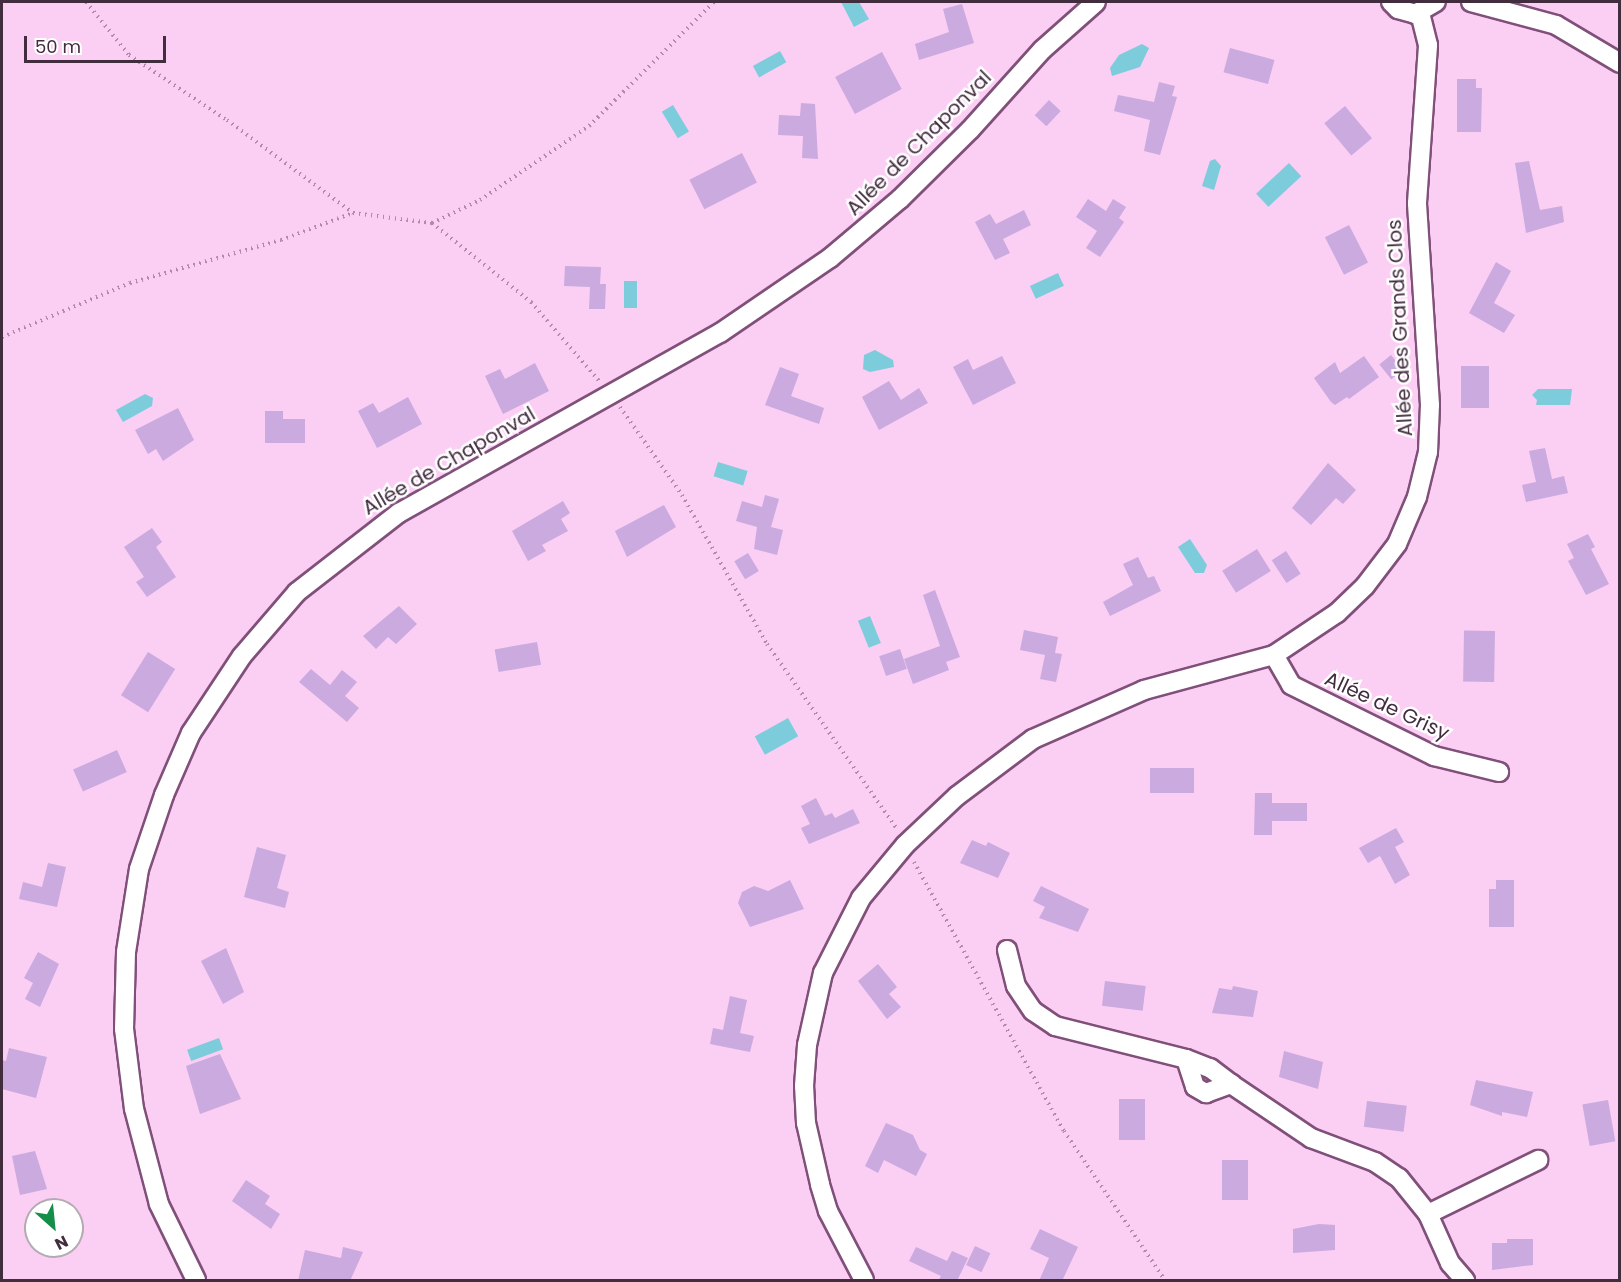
<!DOCTYPE html>
<html>
<head>
<meta charset="utf-8">
<style>
  body { margin:0 }
  #map { position:relative; width:1621px; height:1282px; overflow:hidden; background:#fbcef3; font-family:Poppins,sans-serif }
  div>[style] { position:absolute }
  .water>* { inset:0; background:#7dccdc; transform-origin:0 0 }
  .building>* { inset:0; background:#caaadf; transform-origin:0 0 }
  .path>* { height:4px; margin-top:-2px; transform-origin:0; background:repeating-linear-gradient(90deg,#af8ba9 0 1.5px,transparent 0 6px) }
  .roads { filter:drop-shadow(2px 0 #80507a) drop-shadow(-2px 0 #80507a) drop-shadow(0 2px #80507a) drop-shadow(0 -2px #80507a) }
  .street>* { height:18px; margin:-9px; padding:0 9px; transform-origin:9px; border-radius:9px; background:#fff }
  span { translate:-50% -50%; white-space:nowrap; text-align:center; line-height:1.15; -webkit-text-stroke:5px #fff; paint-order:stroke }
  .street-label { font-size:20px; color:#422d3f }
  .frame { position:absolute; inset:0; border:3px solid #422d3f; pointer-events:none }
  .north { position:absolute; left:24px; top:1198px; width:60px; height:60px; box-sizing:border-box; background:#fff; border:2px solid #b3abb2; border-radius:50%; rotate:153deg; font-size:16px; font-weight:700; line-height:24px; text-align:center; color:#422d3f }
  .north::after { content:''; display:block; margin:auto; width:21px; height:27px; background:#158e49; clip-path:polygon(50% 0,100% 100%,50% 72%,0 100%) }
  .scale { position:absolute; left:24px; top:36px; width:142px; height:27px; box-sizing:border-box; border:3px solid #422d3f; border-top:0; padding-left:8px; font-size:18px; line-height:21px; white-space:nowrap; color:#422d3f; -webkit-text-stroke:4px #fff; paint-order:stroke }
</style>
</head>
<body>
<div id="map">
  <div class="water">
    <div style="clip-path:polygon(841px 2px,859px 2px,869px 19px,854px 27px)"></div>
    <div style="clip-path:polygon(1142px 44px,1149px 48px,1140px 67px,1112px 76px,1110px 68px,1119px 55px)"></div>
    <div style="left:780px;top:51px;width:13px;height:31px;rotate:61deg"></div>
    <div style="left:673px;top:105px;width:31px;height:13px;rotate:59deg"></div>
    <div style="clip-path:polygon(1215px 159px,1221px 166px,1214px 190px,1202px 186px,1210px 161px)"></div>
    <div style="left:1289px;top:163px;width:18px;height:45px;rotate:47deg"></div>
    <div style="left:1058px;top:273px;width:14px;height:31px;rotate:65deg"></div>
    <div style="left:624px;top:281px;width:13px;height:27px"></div>
    <div style="clip-path:polygon(875px 350px,893px 360px,894px 367px,870px 372px,863px 369px,864px 355px)"></div>
    <div style="clip-path:polygon(1538px 389px,1572px 389px,1570px 405px,1536px 405px,1537px 400px,1532px 395px)"></div>
    <div style="clip-path:polygon(145px 394px,153px 398px,152px 406px,123px 422px,116px 410px)"></div>
    <div style="left:718px;top:462px;width:31px;height:15px;rotate:17deg"></div>
    <div style="clip-path:polygon(1190px 539px,1207px 565px,1204px 573px,1195px 573px,1178px 547px)"></div>
    <div style="left:870px;top:616px;width:29px;height:13px;rotate:68deg"></div>
    <div style="left:788px;top:718px;width:21px;height:38px;rotate:61deg"></div>
    <div style="left:219px;top:1038px;width:12px;height:34px;rotate:70deg"></div>
  </div>
  <div class="building">
    <div style="clip-path:polygon(962px 4px,974px 43px,919px 60px,915px 44px,949px 32px,943px 9px)"></div>
    <div style="left:1230px;top:48px;width:46px;height:25px;rotate:15deg"></div>
    <div style="left:882px;top:52px;width:42px;height:53px;rotate:62deg"></div>
    <div style="clip-path:polygon(1457px 79px,1476px 79px,1476px 88px,1482px 88px,1481px 132px,1457px 132px)"></div>
    <div style="clip-path:polygon(1159px 82px,1175px 86px,1172px 96px,1177px 97px,1160px 155px,1144px 151px,1150px 120px,1114px 111px,1118px 95px,1154px 102px)"></div>
    <div style="left:1049px;top:100px;width:16px;height:21px;rotate:43deg"></div>
    <div style="clip-path:polygon(801px 103px,815px 104px,818px 159px,802px 158px,803px 136px,778px 135px,779px 115px,800px 116px)"></div>
    <div style="left:1345px;top:106px;width:42px;height:27px;rotate:50deg"></div>
    <div style="left:742px;top:153px;width:33px;height:59px;rotate:63deg"></div>
    <div style="clip-path:polygon(1529px 161px,1540px 210px,1562px 206px,1564px 222px,1526px 233px,1515px 163px)"></div>
    <div style="clip-path:polygon(1088px 199px,1106px 211px,1113px 199px,1126px 207px,1119px 218px,1124px 222px,1100px 257px,1086px 248px,1097px 231px,1076px 217px)"></div>
    <div style="clip-path:polygon(1024px 210px,1031px 225px,1003px 239px,1010px 253px,995px 260px,975px 222px,990px 214px,996px 224px)"></div>
    <div style="left:1349px;top:225px;width:42px;height:27px;rotate:63deg"></div>
    <div style="clip-path:polygon(1496px 262px,1511px 271px,1494px 303px,1515px 315px,1504px 333px,1469px 313px)"></div>
    <div style="clip-path:polygon(565px 266px,601px 267px,600px 284px,606px 284px,605px 309px,589px 309px,590px 287px,564px 286px)"></div>
    <div style="left:1391px;top:355px;width:19px;height:15px;rotate:51deg"></div>
    <div style="clip-path:polygon(1002px 356px,1016px 383px,973px 405px,953px 367px,968px 359px,973px 370px)"></div>
    <div style="clip-path:polygon(1364px 356px,1379px 377px,1349px 399px,1347px 397px,1335px 405px,1331px 402px,1314px 378px,1335px 362px,1340px 373px)"></div>
    <div style="clip-path:polygon(535px 363px,549px 391px,503px 414px,485px 376px,500px 369px,505px 379px)"></div>
    <div style="left:1461px;top:366px;width:28px;height:42px"></div>
    <div style="clip-path:polygon(780px 367px,799px 374px,791px 396px,824px 408px,819px 424px,765px 405px)"></div>
    <div style="clip-path:polygon(889px 381px,901px 400px,919px 388px,928px 403px,879px 430px,862px 397px)"></div>
    <div style="clip-path:polygon(408px 397px,422px 424px,377px 448px,358px 411px,373px 403px,379px 413px)"></div>
    <div style="clip-path:polygon(178px 408px,194px 440px,163px 461px,156px 449px,148px 454px,135px 430px)"></div>
    <div style="clip-path:polygon(265px 411px,283px 411px,283px 419px,305px 419px,305px 443px,265px 443px)"></div>
    <div style="clip-path:polygon(1545px 448px,1552px 479px,1564px 476px,1568px 493px,1526px 502px,1522px 485px,1536px 482px,1529px 451px)"></div>
    <div style="clip-path:polygon(1328px 463px,1356px 490px,1343px 504px,1336px 498px,1311px 525px,1292px 508px)"></div>
    <div style="clip-path:polygon(765px 495px,779px 499px,771px 527px,783px 530px,777px 555px,754px 549px,757px 527px,736px 521px,742px 501px,762px 507px)"></div>
    <div style="clip-path:polygon(563px 501px,570px 513px,561px 519px,568px 531px,542px 545px,546px 551px,528px 561px,512px 531px)"></div>
    <div style="clip-path:polygon(664px 505px,676px 527px,627px 557px,615px 531px)"></div>
    <div style="clip-path:polygon(152px 528px,162px 542px,156px 547px,176px 577px,147px 597px,136px 582px,144px 577px,124px 547px)"></div>
    <div style="clip-path:polygon(1588px 534px,1595px 547px,1591px 549px,1609px 584px,1586px 595px,1568px 561px,1574px 558px,1567px 544px)"></div>
    <div style="left:1257px;top:549px;width:26px;height:41px;rotate:58deg"></div>
    <div style="left:1286px;top:551px;width:27px;height:17px;rotate:57deg"></div>
    <div style="left:748px;top:553px;width:21px;height:16px;rotate:59deg"></div>
    <div style="clip-path:polygon(1138px 557px,1148px 578px,1154px 576px,1161px 591px,1110px 616px,1103px 602px,1133px 585px,1123px 564px)"></div>
    <div style="clip-path:polygon(935px 590px,960px 657px,946px 662px,949px 670px,913px 684px,904px 659px,940px 646px,923px 595px)"></div>
    <div style="clip-path:polygon(399px 606px,417px 624px,396px 644px,388px 637px,376px 649px,363px 636px)"></div>
    <div style="clip-path:polygon(1024px 630px,1058px 637px,1055px 653px,1062px 654px,1056px 682px,1040px 679px,1045px 655px,1020px 650px)"></div>
    <div style="left:1495px;top:631px;width:51px;height:31px;rotate:91deg"></div>
    <div style="left:537px;top:642px;width:23px;height:43px;rotate:80deg"></div>
    <div style="left:900px;top:649px;width:21px;height:22px;rotate:71deg"></div>
    <div style="left:148px;top:652px;width:32px;height:51px;rotate:32deg"></div>
    <div style="clip-path:polygon(311px 669px,330px 685px,342px 670px,357px 682px,345px 696px,359px 708px,347px 722px,299px 682px)"></div>
    <div style="left:117px;top:750px;width:24px;height:48px;rotate:66deg"></div>
    <div style="left:1150px;top:768px;width:44px;height:25px"></div>
    <div style="clip-path:polygon(1255px 793px,1272px 793px,1272px 803px,1307px 803px,1307px 821px,1272px 821px,1272px 835px,1254px 835px)"></div>
    <div style="clip-path:polygon(816px 798px,825px 816px,832px 813px,835px 818px,853px 809px,860px 823px,809px 844px,801px 828px,810px 824px,801px 806px)"></div>
    <div style="clip-path:polygon(1396px 828px,1404px 842px,1395px 847px,1410px 875px,1395px 884px,1380px 856px,1368px 863px,1359px 848px)"></div>
    <div style="clip-path:polygon(972px 840px,986px 846px,988px 842px,1010px 853px,998px 878px,960px 863px)"></div>
    <div style="clip-path:polygon(257px 847px,286px 855px,277px 888px,289px 892px,285px 908px,244px 897px)"></div>
    <div style="clip-path:polygon(48px 863px,66px 867px,57px 907px,19px 899px,23px 882px,42px 887px)"></div>
    <div style="clip-path:polygon(790px 880px,804px 909px,750px 927px,738px 903px,742px 892px,754px 886px,768px 891px)"></div>
    <div style="clip-path:polygon(1496px 880px,1514px 880px,1514px 927px,1489px 927px,1489px 889px,1496px 889px)"></div>
    <div style="clip-path:polygon(1041px 886px,1089px 909px,1078px 932px,1039px 918px,1045px 907px,1033px 901px)"></div>
    <div style="clip-path:polygon(226px 948px,244px 992px,223px 1004px,201px 961px)"></div>
    <div style="clip-path:polygon(38px 952px,59px 964px,40px 1007px,25px 999px,33px 983px,24px 978px)"></div>
    <div style="clip-path:polygon(878px 964px,897px 987px,889px 994px,901px 1007px,887px 1019px,858px 981px)"></div>
    <div style="left:1105px;top:981px;width:41px;height:25px;rotate:7deg"></div>
    <div style="clip-path:polygon(1233px 986px,1258px 991px,1253px 1017px,1212px 1013px,1219px 988px,1232px 990px)"></div>
    <div style="clip-path:polygon(730px 996px,747px 1000px,740px 1033px,754px 1036px,750px 1052px,710px 1044px,713px 1028px,723px 1030px)"></div>
    <div style="clip-path:polygon(9px 1048px,47px 1057px,36px 1098px,2px 1089px,2px 1060px,6px 1061px)"></div>
    <div style="clip-path:polygon(1284px 1051px,1323px 1062px,1318px 1089px,1279px 1077px)"></div>
    <div style="clip-path:polygon(220px 1054px,241px 1099px,200px 1114px,186px 1066px)"></div>
    <div style="clip-path:polygon(1476px 1080px,1533px 1092px,1527px 1117px,1502px 1112px,1502px 1116px,1470px 1105px)"></div>
    <div style="left:1119px;top:1099px;width:26px;height:41px"></div>
    <div style="left:1608px;top:1100px;width:42px;height:26px;rotate:80deg"></div>
    <div style="left:1367px;top:1101px;width:40px;height:26px;rotate:7deg"></div>
    <div style="clip-path:polygon(886px 1123px,913px 1135px,920px 1150px,927px 1154px,916px 1176px,884px 1160px,878px 1173px,865px 1166px)"></div>
    <div style="clip-path:polygon(35px 1151px,47px 1189px,20px 1195px,12px 1156px)"></div>
    <div style="left:1222px;top:1160px;width:26px;height:40px"></div>
    <div style="clip-path:polygon(246px 1180px,270px 1196px,265px 1204px,280px 1214px,271px 1229px,232px 1201px)"></div>
    <div style="clip-path:polygon(1319px 1224px,1335px 1225px,1335px 1250px,1293px 1253px,1293px 1229px)"></div>
    <div style="clip-path:polygon(1040px 1229px,1078px 1247px,1062px 1281px,1039px 1281px,1049px 1258px,1030px 1249px)"></div>
    <div style="clip-path:polygon(1507px 1239px,1533px 1239px,1533px 1265px,1492px 1270px,1492px 1243px,1507px 1243px)"></div>
    <div style="left:975px;top:1246px;width:17px;height:21px;rotate:25deg"></div>
    <div style="clip-path:polygon(343px 1247px,363px 1252px,350px 1281px,298px 1281px,305px 1250px,341px 1258px)"></div>
    <div style="clip-path:polygon(916px 1247px,947px 1261px,952px 1251px,968px 1258px,957px 1281px,938px 1281px,941px 1276px,909px 1261px)"></div>
  </div>
  <div class="path">
    <div style="left:86px;top:2px;width:68px;rotate:50.9deg"></div>
    <div style="left:129px;top:55px;width:118px;rotate:33.6deg"></div>
    <div style="left:227px;top:120px;width:157px;rotate:36.4deg"></div>
    <div style="left:432px;top:223px;width:53px;rotate:-25.6deg"></div>
    <div style="left:480px;top:200px;width:132px;rotate:-34.2deg"></div>
    <div style="left:589px;top:126px;width:176px;rotate:-44.8deg"></div>
    <div style="left:2px;top:337px;width:139px;rotate:-22.9deg"></div>
    <div style="left:130px;top:283px;width:157px;rotate:-15.9deg"></div>
    <div style="left:281px;top:240px;width:77px;rotate:-20.6deg"></div>
    <div style="left:353px;top:213px;width:80px;rotate:7.2deg"></div>
    <div style="left:432px;top:223px;width:127px;rotate:38.6deg"></div>
    <div style="left:531px;top:302px;width:106px;rotate:49.2deg"></div>
    <div style="left:620px;top:407px;width:108px;rotate:54.8deg"></div>
    <div style="left:682px;top:495px;width:172px;rotate:60.3deg"></div>
    <div style="left:767px;top:644px;width:226px;rotate:54.9deg"></div>
    <div style="left:914px;top:862px;width:308px;rotate:60.9deg"></div>
    <div style="left:1064px;top:1131px;width:180px;rotate:55.9deg"></div>
  </div>
  <div class="roads">
    <div class="street">
      <div style="left:1391px;top:2px;width:10px;rotate:45deg"></div>
      <div style="left:1398px;top:9px;width:18px;rotate:16deg"></div>
      <div style="left:1415px;top:14px;width:24px;rotate:-30deg"></div>
      <div style="left:1471px;top:2px;width:88px;rotate:15.1deg"></div>
      <div style="left:1556px;top:25px;width:74px;rotate:30.7deg"></div>
      <div style="left:1274px;top:655px;width:34px;rotate:60deg"></div>
      <div style="left:1291px;top:685px;width:160px;rotate:26.4deg"></div>
      <div style="left:1434px;top:756px;width:67px;rotate:13.8deg"></div>
      <div style="left:1007px;top:950px;width:37px;rotate:76deg"></div>
      <div style="left:1016px;top:986px;width:30px;rotate:56deg"></div>
      <div style="left:1033px;top:1011px;width:27px;rotate:34deg"></div>
      <div style="left:1055px;top:1026px;width:135px;rotate:14.1deg"></div>
      <div style="left:1186px;top:1059px;width:29px;rotate:72deg"></div>
      <div style="left:1195px;top:1087px;width:13px;rotate:29deg"></div>
      <div style="left:1206px;top:1093px;width:27px;rotate:-20deg"></div>
      <div style="left:1231px;top:1084px;width:97px;rotate:34deg"></div>
      <div style="left:1311px;top:1138px;width:68px;rotate:20.6deg"></div>
      <div style="left:1375px;top:1162px;width:29px;rotate:34deg"></div>
      <div style="left:1399px;top:1178px;width:46px;rotate:51.1deg"></div>
      <div style="left:1428px;top:1214px;width:54px;rotate:65.8deg"></div>
      <div style="left:1450px;top:1263px;width:23px;rotate:49deg"></div>
      <div style="left:1186px;top:1059px;width:26px;rotate:21deg"></div>
      <div style="left:1210px;top:1068px;width:26px;rotate:37deg"></div>
      <div style="left:1428px;top:1214px;width:123px;rotate:-26.1deg"></div>
      <div style="left:196px;top:1280px;width:85px;rotate:-116deg"></div>
      <div style="left:159px;top:1204px;width:98px;rotate:-104.7deg"></div>
      <div style="left:134px;top:1109px;width:81px;rotate:-97.1deg"></div>
      <div style="left:124px;top:1029px;width:77px;rotate:-88.5deg"></div>
      <div style="left:126px;top:952px;width:84px;rotate:-81.1deg"></div>
      <div style="left:139px;top:869px;width:78px;rotate:-71.3deg"></div>
      <div style="left:164px;top:795px;width:68px;rotate:-66.5deg"></div>
      <div style="left:191px;top:733px;width:92px;rotate:-56.5deg"></div>
      <div style="left:242px;top:656px;width:84px;rotate:-49.3deg"></div>
      <div style="left:297px;top:592px;width:129px;rotate:-37.8deg"></div>
      <div style="left:399px;top:513px;width:368px;rotate:-29.3deg"></div>
      <div style="left:720px;top:333px;width:133px;rotate:-34.3deg"></div>
      <div style="left:830px;top:258px;width:92px;rotate:-40.1deg"></div>
      <div style="left:900px;top:199px;width:98px;rotate:-44.6deg"></div>
      <div style="left:970px;top:130px;width:108px;rotate:-48deg"></div>
      <div style="left:1042px;top:50px;width:72px;rotate:-41.6deg"></div>
      <div style="left:864px;top:1280px;width:78px;rotate:-117.6deg"></div>
      <div style="left:828px;top:1211px;width:28px;rotate:-107deg"></div>
      <div style="left:820px;top:1184px;width:63px;rotate:-102.9deg"></div>
      <div style="left:806px;top:1123px;width:37px;rotate:-93deg"></div>
      <div style="left:804px;top:1086px;width:41px;rotate:-85.8deg"></div>
      <div style="left:807px;top:1045px;width:74px;rotate:-77.5deg"></div>
      <div style="left:823px;top:973px;width:84px;rotate:-63.1deg"></div>
      <div style="left:861px;top:898px;width:69px;rotate:-50.3deg"></div>
      <div style="left:905px;top:845px;width:71px;rotate:-43.3deg"></div>
      <div style="left:957px;top:796px;width:95px;rotate:-36.9deg"></div>
      <div style="left:1033px;top:739px;width:121px;rotate:-23.8deg"></div>
      <div style="left:1144px;top:690px;width:135px;rotate:-15.1deg"></div>
      <div style="left:1274px;top:655px;width:76px;rotate:-33.7deg"></div>
      <div style="left:1337px;top:613px;width:39px;rotate:-44deg"></div>
      <div style="left:1365px;top:586px;width:53px;rotate:-52.7deg"></div>
      <div style="left:1397px;top:544px;width:51px;rotate:-66.9deg"></div>
      <div style="left:1417px;top:497px;width:46px;rotate:-76.3deg"></div>
      <div style="left:1428px;top:452px;width:47px;rotate:-87.6deg"></div>
      <div style="left:1430px;top:405px;width:202px;rotate:-93.7deg"></div>
      <div style="left:1417px;top:203px;width:158px;rotate:-86deg"></div>
      <div style="left:1428px;top:45px;width:32px;rotate:-104deg"></div>
    </div>
  </div>
  <div class="street-label">
    <span style="left:919px;top:143px;rotate:-45deg">Allée de Chaponval</span>
    <span style="left:1400px;top:328px;rotate:-93deg">Allée des Grands Clos</span>
    <span style="left:449px;top:461px;rotate:-30deg">Allée de Chaponval</span>
    <span style="left:1387px;top:706px;rotate:25deg">Allée de Grisy</span>
  </div>
  <div class="frame"></div>
  <div class="north">N</div>
  <div class="scale">50 m</div>
</div>
</body>
</html>
